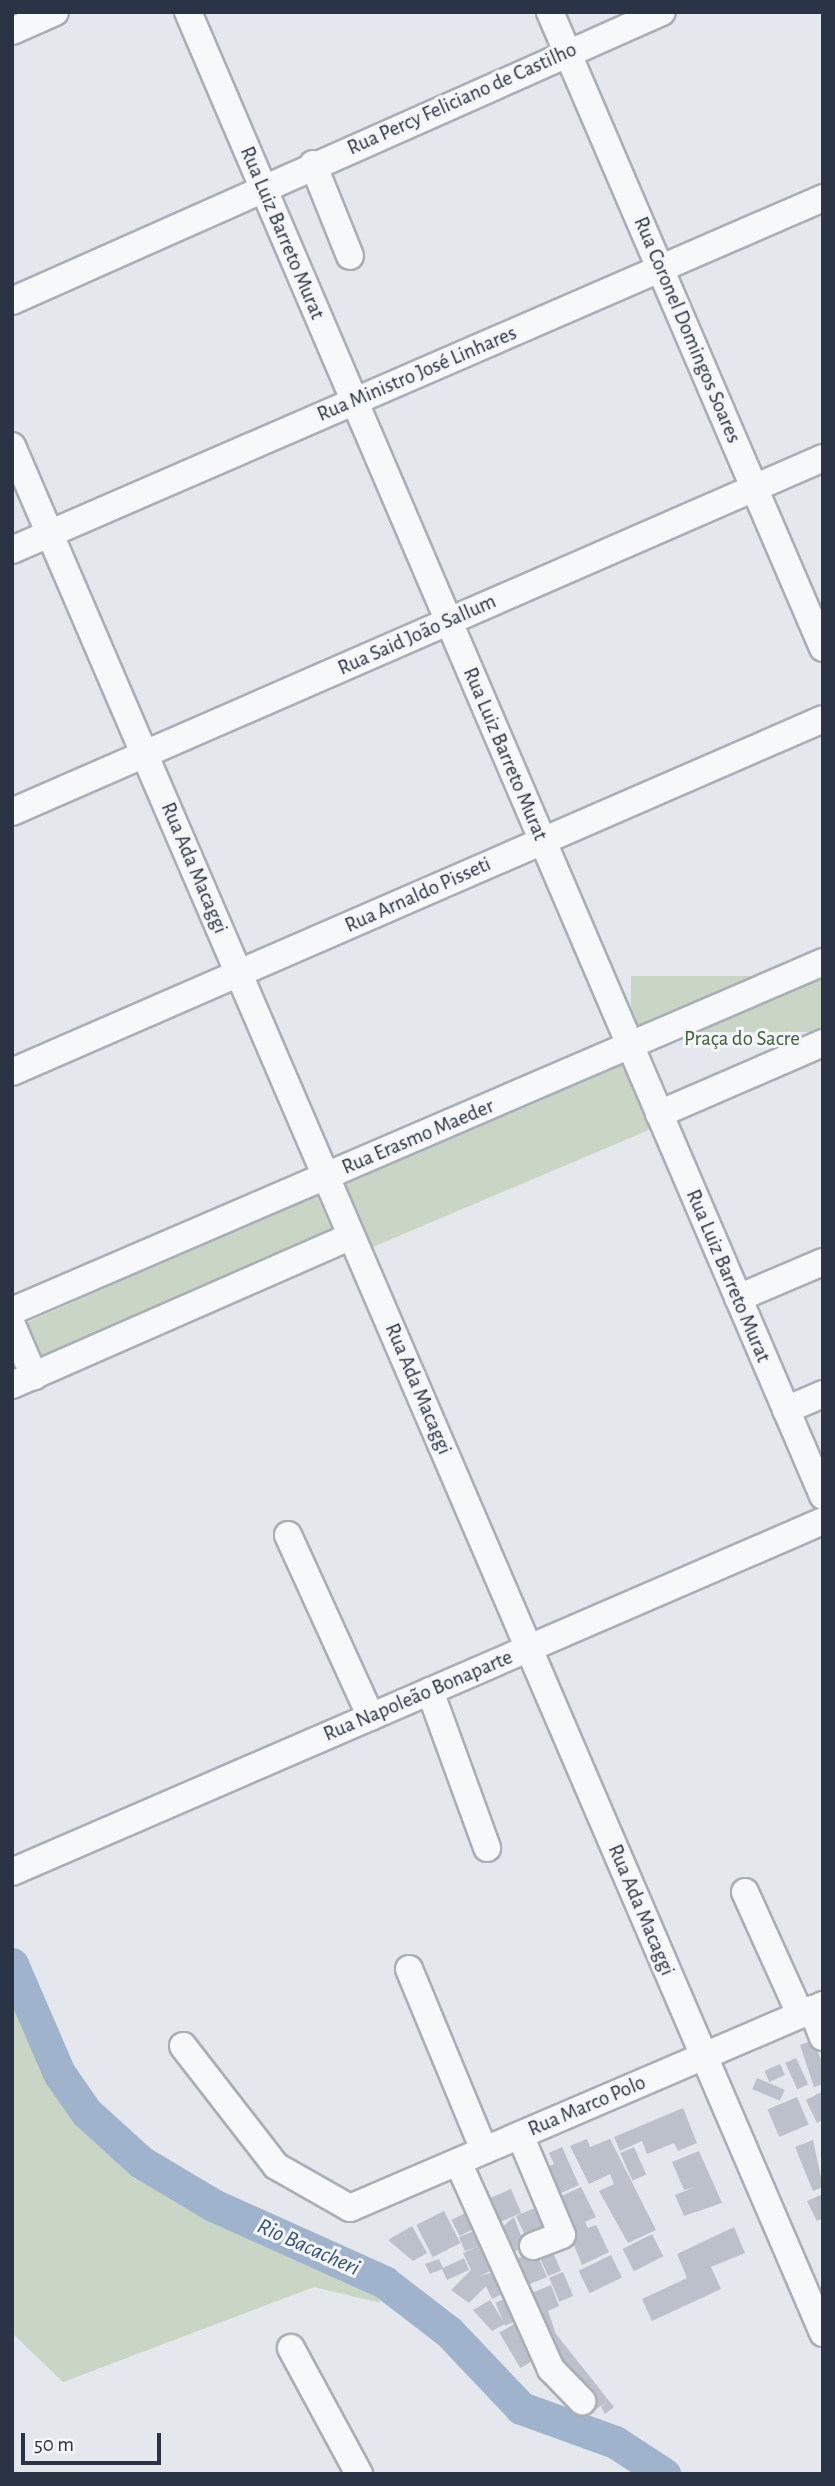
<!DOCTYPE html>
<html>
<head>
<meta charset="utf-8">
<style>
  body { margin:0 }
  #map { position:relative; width:835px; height:2486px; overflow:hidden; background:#e4e7ec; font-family:"Alegreya Sans",sans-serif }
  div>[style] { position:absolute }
  .green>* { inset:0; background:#c9d6c5; transform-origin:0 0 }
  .river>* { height:33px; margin:-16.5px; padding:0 16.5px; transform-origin:16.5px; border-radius:16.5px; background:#9fb4cc }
  .building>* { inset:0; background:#bbc0ca; transform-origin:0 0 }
  .roads { filter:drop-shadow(2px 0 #a9aeb7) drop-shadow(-2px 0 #a9aeb7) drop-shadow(0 2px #a9aeb7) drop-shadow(0 -2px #a9aeb7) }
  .minor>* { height:26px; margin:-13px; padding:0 13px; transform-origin:13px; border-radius:13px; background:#f7f8fa }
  span { translate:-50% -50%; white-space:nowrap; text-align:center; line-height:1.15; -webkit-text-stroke:6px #f4f6f9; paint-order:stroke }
  .street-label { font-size:21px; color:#2b3445 }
  .park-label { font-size:21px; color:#3f6138 }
  .water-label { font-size:23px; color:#34527a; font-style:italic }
  .frame { position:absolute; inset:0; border:14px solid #2b3445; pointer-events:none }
  .scale { position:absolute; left:21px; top:2433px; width:140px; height:32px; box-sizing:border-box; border:4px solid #2b3445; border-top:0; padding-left:9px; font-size:21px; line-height:24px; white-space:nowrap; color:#2b3445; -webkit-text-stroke:5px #f4f6f9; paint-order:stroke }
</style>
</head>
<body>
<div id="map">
  <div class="green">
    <div style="left:823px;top:976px;width:56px;height:192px;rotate:90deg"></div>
    <div style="left:622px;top:1062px;width:73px;height:308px;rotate:67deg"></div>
    <div style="left:316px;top:1194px;width:45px;height:318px;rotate:66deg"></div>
    <div style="clip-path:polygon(12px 2003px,47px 2078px,194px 2203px,367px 2280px,381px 2303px,314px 2287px,63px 2382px,12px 2333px)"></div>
  </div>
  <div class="river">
    <div style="left:12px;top:1964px;width:119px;rotate:66.7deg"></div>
    <div style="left:59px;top:2073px;width:47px;rotate:55.3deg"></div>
    <div style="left:86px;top:2112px;width:74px;rotate:42.3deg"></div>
    <div style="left:141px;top:2162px;width:84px;rotate:30.8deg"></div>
    <div style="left:213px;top:2205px;width:188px;rotate:24.2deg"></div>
    <div style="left:384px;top:2282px;width:82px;rotate:37.6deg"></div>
    <div style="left:449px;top:2332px;width:105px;rotate:46.5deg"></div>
    <div style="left:521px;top:2408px;width:100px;rotate:19.9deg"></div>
    <div style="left:615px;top:2442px;width:59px;rotate:33.1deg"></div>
  </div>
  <div class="building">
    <div style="clip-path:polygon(813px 2040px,823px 2064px,823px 2084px,814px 2087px,800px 2045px)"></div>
    <div style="left:796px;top:2058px;width:29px;height:12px;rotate:65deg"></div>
    <div style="left:780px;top:2064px;width:12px;height:17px;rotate:66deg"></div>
    <div style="left:757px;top:2078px;width:30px;height:12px;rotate:23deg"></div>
    <div style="clip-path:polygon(823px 2091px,823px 2120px,817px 2123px,806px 2100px)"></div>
    <div style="left:797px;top:2097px;width:30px;height:32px;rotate:67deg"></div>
    <div style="clip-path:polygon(683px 2108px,697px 2143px,678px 2151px,674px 2143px,647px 2154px,642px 2141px,620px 2151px,614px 2137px)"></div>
    <div style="clip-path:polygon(587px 2139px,590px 2147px,610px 2139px,656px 2230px,628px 2243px,599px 2191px,614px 2184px,610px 2174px,589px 2184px,570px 2146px)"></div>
    <div style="clip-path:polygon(813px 2140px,823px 2187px,813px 2191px,795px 2147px)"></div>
    <div style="clip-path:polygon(562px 2147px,579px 2185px,550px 2198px,538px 2171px,554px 2164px,549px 2153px)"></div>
    <div style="left:634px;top:2147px;width:30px;height:15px;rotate:66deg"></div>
    <div style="clip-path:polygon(699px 2151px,722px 2203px,684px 2216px,675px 2195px,695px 2187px,684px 2190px,672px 2162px)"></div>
    <div style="clip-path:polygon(581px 2187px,596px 2217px,585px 2222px,588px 2228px,596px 2225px,609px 2252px,582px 2265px,555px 2199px)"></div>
    <div style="left:511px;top:2189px;width:26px;height:33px;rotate:67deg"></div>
    <div style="clip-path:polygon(823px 2194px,823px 2218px,817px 2221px,807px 2201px)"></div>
    <div style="clip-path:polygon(542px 2205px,544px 2229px,526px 2237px,516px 2216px)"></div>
    <div style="left:471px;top:2210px;width:18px;height:22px;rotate:63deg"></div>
    <div style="left:444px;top:2211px;width:36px;height:31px;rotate:63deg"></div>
    <div style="clip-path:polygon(514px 2217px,525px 2247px,513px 2252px,516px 2259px,493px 2235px)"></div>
    <div style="clip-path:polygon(412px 2226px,427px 2253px,413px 2261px,388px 2240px)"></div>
    <div style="clip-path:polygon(734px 2227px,745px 2253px,711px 2267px,721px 2289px,652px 2321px,642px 2299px,687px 2278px,677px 2254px)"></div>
    <div style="clip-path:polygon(479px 2229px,500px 2267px,479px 2276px,501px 2270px,510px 2290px,492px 2299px,486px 2286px,469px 2303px,451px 2290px,471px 2270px,463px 2253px,479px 2246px,465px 2251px,459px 2237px)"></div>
    <div style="left:652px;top:2234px;width:25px;height:33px;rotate:63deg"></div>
    <div style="left:550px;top:2246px;width:27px;height:14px;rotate:66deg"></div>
    <div style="clip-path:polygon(536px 2252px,547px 2277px,518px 2289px,516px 2259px)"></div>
    <div style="left:611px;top:2255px;width:25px;height:36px;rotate:64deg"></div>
    <div style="clip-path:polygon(464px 2258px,469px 2270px,447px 2280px,442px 2269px,430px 2274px,425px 2264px,439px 2259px,443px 2268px)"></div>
    <div style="left:563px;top:2272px;width:26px;height:15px;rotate:67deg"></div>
    <div style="clip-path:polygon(551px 2285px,559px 2306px,548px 2311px,556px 2334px,614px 2407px,605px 2414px,601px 2407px,607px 2402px,596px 2409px,545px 2340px,522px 2297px)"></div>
    <div style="left:511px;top:2296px;width:25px;height:17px;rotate:67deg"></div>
    <div style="clip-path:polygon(490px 2300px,505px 2324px,492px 2331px,473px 2310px)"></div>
    <div style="left:519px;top:2321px;width:41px;height:23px;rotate:59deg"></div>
  </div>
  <div class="roads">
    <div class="minor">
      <div style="left:188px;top:12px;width:1614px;rotate:66.83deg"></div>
      <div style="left:550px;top:12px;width:692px;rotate:66.77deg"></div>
      <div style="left:12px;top:31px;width:47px;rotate:-23.8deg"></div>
      <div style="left:313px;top:164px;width:99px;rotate:68.1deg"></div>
      <div style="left:12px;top:301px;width:711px;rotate:-23.97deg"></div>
      <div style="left:12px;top:446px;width:2054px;rotate:66.74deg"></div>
      <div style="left:12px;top:550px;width:884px;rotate:-23.46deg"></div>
      <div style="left:12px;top:812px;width:885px;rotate:-23.58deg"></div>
      <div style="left:12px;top:1072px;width:884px;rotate:-23.52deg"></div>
      <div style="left:659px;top:1114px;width:179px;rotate:-23.4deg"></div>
      <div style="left:738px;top:1298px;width:92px;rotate:-23deg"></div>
      <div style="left:12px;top:1311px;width:883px;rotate:-23.28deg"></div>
      <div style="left:12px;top:1325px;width:56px;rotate:66.7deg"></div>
      <div style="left:12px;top:1385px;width:370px;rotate:-23.7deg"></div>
      <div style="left:786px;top:1410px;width:40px;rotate:-23.4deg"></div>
      <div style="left:288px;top:1535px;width:200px;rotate:65.5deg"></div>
      <div style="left:430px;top:1691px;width:167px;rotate:70deg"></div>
      <div style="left:12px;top:1872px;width:884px;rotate:-23.4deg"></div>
      <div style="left:745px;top:1892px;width:134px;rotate:65.7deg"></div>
      <div style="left:409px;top:1969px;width:196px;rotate:67.5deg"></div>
      <div style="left:812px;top:2009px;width:30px;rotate:69deg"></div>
      <div style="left:183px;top:2046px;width:152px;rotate:52.2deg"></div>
      <div style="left:276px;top:2166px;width:85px;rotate:29.6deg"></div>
      <div style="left:350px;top:2208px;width:515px;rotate:-23.23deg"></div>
      <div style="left:520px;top:2135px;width:108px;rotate:67.2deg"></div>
      <div style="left:562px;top:2235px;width:31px;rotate:159deg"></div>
      <div style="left:458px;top:2162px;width:227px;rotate:65.8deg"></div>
      <div style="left:551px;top:2369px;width:45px;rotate:45.9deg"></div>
      <div style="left:291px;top:2348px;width:143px;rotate:61.6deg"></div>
    </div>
  </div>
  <div class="street-label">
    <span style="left:462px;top:99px;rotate:-24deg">Rua Percy Feliciano de Castilho</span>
    <span style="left:282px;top:233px;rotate:67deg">Rua Luiz Barreto Murat</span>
    <span style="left:687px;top:330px;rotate:67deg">Rua Coronel Domingos Soares</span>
    <span style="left:417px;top:374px;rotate:-23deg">Rua Ministro José Linhares</span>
    <span style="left:417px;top:635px;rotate:-24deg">Rua Said João Sallum</span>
    <span style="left:505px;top:754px;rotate:67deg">Rua Luiz Barreto Murat</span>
    <span style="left:194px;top:868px;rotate:67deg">Rua Ada Macaggi</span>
    <span style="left:418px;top:895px;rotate:-24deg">Rua Arnaldo Pisseti</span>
    <span style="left:418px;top:1137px;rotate:-23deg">Rua Erasmo Maeder</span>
    <span style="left:728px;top:1276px;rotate:67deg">Rua Luiz Barreto Murat</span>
    <span style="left:418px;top:1389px;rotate:67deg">Rua Ada Macaggi</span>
    <span style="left:418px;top:1696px;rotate:-23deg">Rua Napoleão Bonaparte</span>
    <span style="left:641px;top:1910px;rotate:67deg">Rua Ada Macaggi</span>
    <span style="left:587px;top:2106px;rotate:-23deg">Rua Marco Polo</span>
  </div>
  <div class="park-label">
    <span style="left:742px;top:1039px">Praça do Sacre</span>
  </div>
  <div class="water-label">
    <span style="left:308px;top:2248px;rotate:24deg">Rio Bacacheri</span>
  </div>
  <div class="frame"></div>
  <div class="scale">50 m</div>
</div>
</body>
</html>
